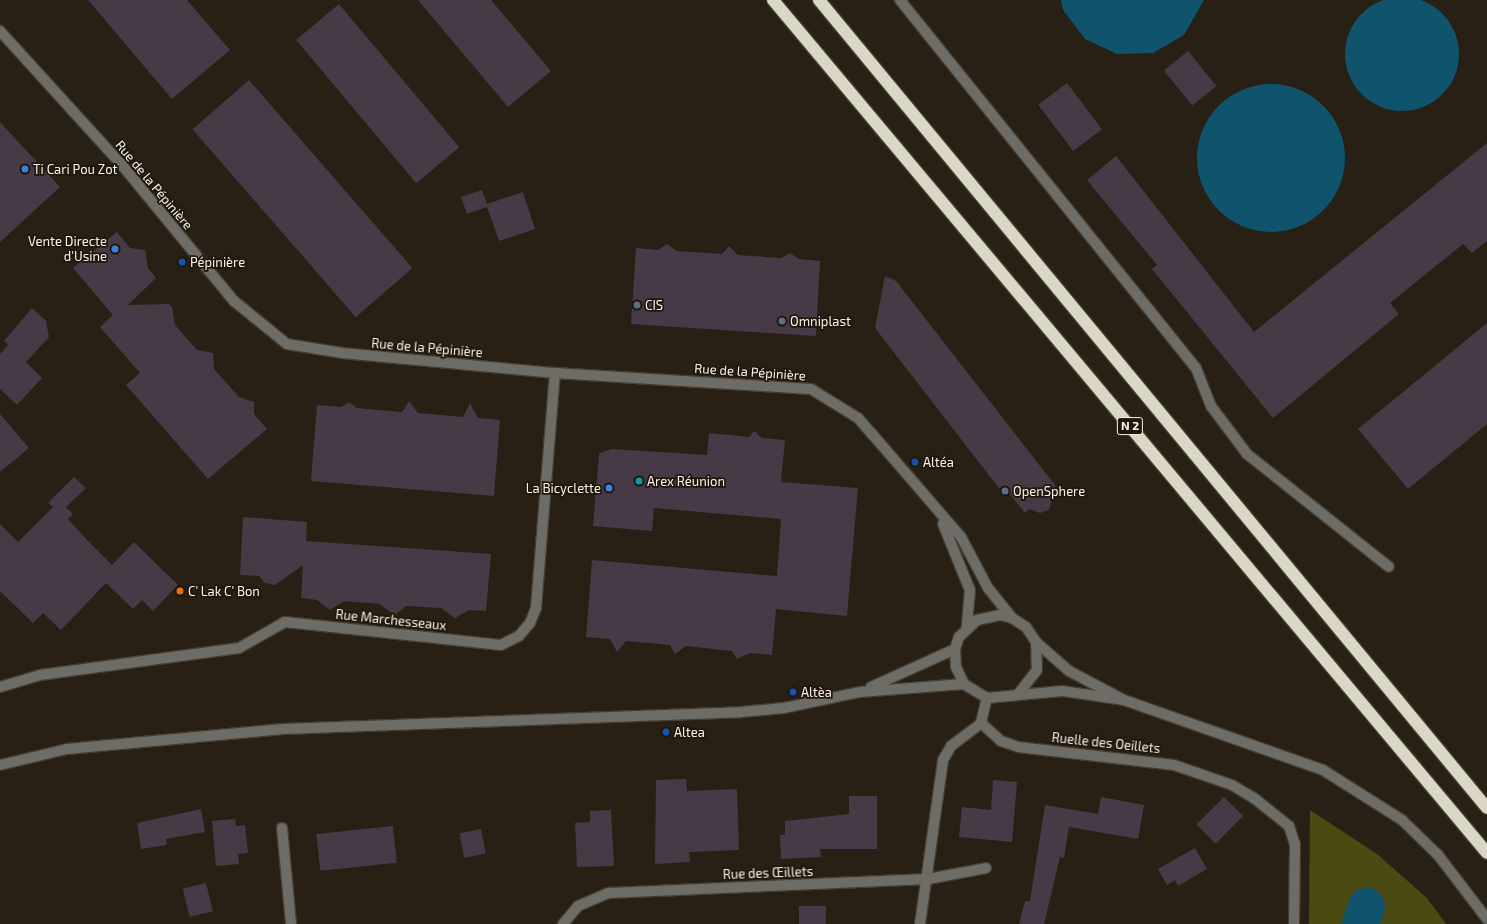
<!DOCTYPE html>
<html>
<head>
<meta charset="utf-8">
<style>
  body { margin:0 }
  #map { position:relative; width:1487px; height:924px; overflow:hidden; background:#282015; font-family:"Exo 2",sans-serif }
  div>[style] { position:absolute }
  .forest>* { inset:0; background:#4a4b13 }
  .water>* { inset:0; background:#0f536c }
  .round { border-radius:50% }
  .river>* { height:37px; margin:-18.5px; padding:0 18.5px; transform-origin:18.5px; border-radius:18.5px; background:#0f536c }
  .building>* { inset:0; background:#453a45; transform-origin:0 0 }
  .roads { filter:drop-shadow(1px 0 #453e33) drop-shadow(-1px 0 #453e33) drop-shadow(0 1px #453e33) drop-shadow(0 -1px #453e33) }
  .minor>* { height:10px; margin:-5px; padding:0 5px; transform-origin:5px; border-radius:5px; background:#6e6c66 }
  .highway>* { height:12px; margin:-6px; padding:0 6px; transform-origin:6px; border-radius:6px; background:#dbd7c5 }
  .dots>* { width:11px; height:11px; translate:-50% -50%; box-sizing:border-box; border:2px solid #1f170c; border-radius:50% }
  span { translate:-50% -50%; white-space:nowrap; text-align:center; line-height:1.15; -webkit-text-stroke:3.5px #1f170c; paint-order:stroke }
  .shield-label span { padding:1px 3px; background:#1f170c; border:1px solid; border-radius:3px; -webkit-text-stroke-width:0 }
  .shield-label { font-size:12px; color:#faf4ec; font-weight:700 }
  .poi-label { font-size:13px; color:#faf4ec }
  .left { translate:0 -50%; text-align:left }
  .right { translate:-100% -50%; text-align:right }
  .street-label { font-size:13px; color:#faf4ec }
</style>
</head>
<body>
<div id="map">
  <div class="forest">
    <div style="clip-path:polygon(1310px 810px,1377px 854px,1427px 898px,1446px 924px,1309px 924px)"></div>
  </div>
  <div class="water">
    <div class="round" style="left:1345px;top:-3px;width:114px;height:114px"></div>
    <div style="clip-path:polygon(1061px 0,1204px 0,1184px 35px,1153px 53px,1117px 54px,1085px 39px,1063px 10px)"></div>
    <div class="round" style="left:1197px;top:84px;width:148px;height:148px"></div>
  </div>
  <div class="river">
    <div style="left:1360px;top:924px;width:19px;rotate:-72deg"></div>
  </div>
  <div class="building">
    <div style="clip-path:polygon(88px 0,187px 0,230px 50px,172px 99px)"></div>
    <div style="clip-path:polygon(418px 0,491px 0,551px 71px,508px 107px)"></div>
    <div style="left:339px;top:4px;width:187px;height:56px;rotate:50deg"></div>
    <div style="left:1188px;top:51px;width:45px;height:31px;rotate:51deg"></div>
    <div style="left:249px;top:80px;width:249px;height:75px;rotate:49deg"></div>
    <div style="left:1067px;top:83px;width:58px;height:36px;rotate:53deg"></div>
    <div style="clip-path:polygon(0 122px,60px 187px,0 242px)"></div>
    <div style="clip-path:polygon(1487px 143px,1487px 241px,1472px 253px,1463px 244px,1390px 303px,1399px 314px,1273px 418px,1152px 269px,1157px 265px,1087px 180px,1116px 156px,1254px 332px)"></div>
    <div style="clip-path:polygon(482px 190px,487px 204px,523px 192px,535px 229px,499px 241px,487px 207px,467px 214px,461px 197px)"></div>
    <div style="clip-path:polygon(117px 232px,130px 248px,145px 250px,148px 268px,156px 278px,128px 305px,169px 304px,172px 307px,175px 325px,197px 350px,213px 353px,214px 369px,239px 397px,254px 402px,254px 414px,267px 429px,208px 479px,126px 385px,140px 373px,100px 327px,113px 315px,73px 268px)"></div>
    <div style="clip-path:polygon(667px 244px,677px 251px,722px 254px,729px 246px,738px 255px,781px 258px,790px 253px,799px 259px,820px 261px,816px 336px,631px 324px,636px 248px,658px 250px)"></div>
    <div style="clip-path:polygon(885px 276px,896px 281px,1055px 485px,1049px 510px,1040px 513px,1029px 509px,1025px 513px,1009px 493px,1005px 496px,875px 328px)"></div>
    <div style="clip-path:polygon(32px 308px,46px 321px,49px 337px,26px 362px,42px 378px,17px 405px,0 389px,0 354px,8px 345px,4px 341px)"></div>
    <div style="clip-path:polygon(1487px 323px,1487px 424px,1408px 489px,1358px 429px)"></div>
    <div style="clip-path:polygon(409px 401px,418px 413px,463px 417px,470px 403px,478px 418px,500px 420px,494px 496px,311px 481px,317px 405px,341px 407px,349px 402px,357px 408px,402px 412px)"></div>
    <div style="clip-path:polygon(0 414px,29px 448px,0 472px)"></div>
    <div style="clip-path:polygon(754px 431px,762px 438px,785px 440px,781px 482px,858px 488px,847px 616px,776px 609px,772px 655px,750px 653px,737px 659px,732px 651px,686px 646px,675px 654px,670px 645px,626px 641px,617px 652px,610px 639px,586px 637px,592px 560px,777px 576px,781px 519px,654px 508px,652px 531px,593px 526px,599px 453px,612px 449px,707px 455px,709px 433px,749px 437px)"></div>
    <div style="clip-path:polygon(74px 477px,86px 488px,66px 507px,73px 514px,68px 519px,88px 541px,112px 565px,134px 542px,178px 585px,153px 611px,142px 600px,133px 609px,106px 583px,61px 630px,43px 613px,33px 623px,0 591px,0 524px,18px 542px,53px 507px,48px 503px)"></div>
    <div style="clip-path:polygon(243px 517px,307px 522px,306px 541px,491px 554px,486px 611px,469px 610px,455px 618px,441px 608px,406px 606px,395px 615px,379px 604px,344px 601px,330px 610px,317px 600px,301px 598px,303px 565px,275px 585px,265px 583px,259px 576px,240px 575px)"></div>
    <div style="clip-path:polygon(686px 779px,687px 791px,737px 789px,739px 850px,689px 852px,690px 862px,655px 864px,656px 780px)"></div>
    <div style="clip-path:polygon(993px 780px,1017px 782px,1012px 842px,959px 837px,962px 807px,991px 810px)"></div>
    <div style="clip-path:polygon(849px 796px,877px 796px,877px 849px,820px 849px,821px 857px,781px 859px,780px 835px,785px 835px,785px 821px,849px 814px)"></div>
    <div style="clip-path:polygon(1101px 797px,1144px 805px,1138px 839px,1069px 827px,1064px 858px,1060px 857px,1044px 924px,1019px 924px,1025px 901px,1030px 901px,1045px 805px,1098px 814px)"></div>
    <div style="left:1224px;top:797px;width:27px;height:39px;rotate:45deg"></div>
    <div style="clip-path:polygon(201px 809px,205px 832px,166px 839px,167px 845px,141px 849px,137px 823px)"></div>
    <div style="clip-path:polygon(611px 810px,614px 866px,577px 867px,575px 823px,590px 822px,590px 811px)"></div>
    <div style="clip-path:polygon(235px 819px,236px 826px,245px 825px,248px 853px,238px 854px,239px 864px,216px 866px,212px 821px)"></div>
    <div style="left:393px;top:826px;width:37px;height:77px;rotate:84deg"></div>
    <div style="left:481px;top:829px;width:25px;height:22px;rotate:79deg"></div>
    <div style="clip-path:polygon(1195px 848px,1207px 869px,1178px 886px,1175px 880px,1167px 885px,1158px 869px)"></div>
    <div style="left:206px;top:883px;width:29px;height:24px;rotate:76deg"></div>
    <div style="left:799px;top:906px;width:27px;height:18px"></div>
  </div>
  <div class="roads">
    <div class="minor">
      <div style="left:900px;top:0;width:472px;rotate:51.2deg"></div>
      <div style="left:1196px;top:368px;width:41px;rotate:68.5deg"></div>
      <div style="left:1211px;top:406px;width:60px;rotate:53.1deg"></div>
      <div style="left:1247px;top:454px;width:181px;rotate:38.5deg"></div>
      <div style="left:0;top:31px;width:180px;rotate:47.7deg"></div>
      <div style="left:121px;top:164px;width:178px;rotate:50.5deg"></div>
      <div style="left:234px;top:301px;width:68px;rotate:39.1deg"></div>
      <div style="left:287px;top:344px;width:56px;rotate:9.3deg"></div>
      <div style="left:342px;top:353px;width:214px;rotate:5.4deg"></div>
      <div style="left:555px;top:373px;width:256px;rotate:3.6deg"></div>
      <div style="left:811px;top:389px;width:55px;rotate:31.7deg"></div>
      <div style="left:858px;top:418px;width:23px;rotate:49deg"></div>
      <div style="left:873px;top:435px;width:135px;rotate:49.2deg"></div>
      <div style="left:961px;top:537px;width:58px;rotate:62.1deg"></div>
      <div style="left:988px;top:588px;width:38px;rotate:51deg"></div>
      <div style="left:943px;top:524px;width:71px;rotate:67.8deg"></div>
      <div style="left:970px;top:590px;width:37px;rotate:95deg"></div>
      <div style="left:0;top:687px;width:42px;rotate:-16.7deg"></div>
      <div style="left:40px;top:675px;width:201px;rotate:-7.7deg"></div>
      <div style="left:239px;top:648px;width:53px;rotate:-29.5deg"></div>
      <div style="left:285px;top:622px;width:217px;rotate:6.1deg"></div>
      <div style="left:501px;top:645px;width:20px;rotate:-27deg"></div>
      <div style="left:519px;top:636px;width:17px;rotate:-50deg"></div>
      <div style="left:530px;top:623px;width:16px;rotate:-68deg"></div>
      <div style="left:536px;top:608px;width:236px;rotate:-85.4deg"></div>
      <div style="left:871px;top:687px;width:92px;rotate:-24.3deg"></div>
      <div style="left:1019px;top:693px;width:29px;rotate:-52deg"></div>
      <div style="left:1037px;top:670px;width:28px;rotate:-92deg"></div>
      <div style="left:1124px;top:700px;width:63px;rotate:-171.7deg"></div>
      <div style="left:1062px;top:691px;width:75px;rotate:174.7deg"></div>
      <div style="left:987px;top:698px;width:27px;rotate:-149deg"></div>
      <div style="left:964px;top:684px;width:19px;rotate:-115deg"></div>
      <div style="left:956px;top:667px;width:18px;rotate:-93deg"></div>
      <div style="left:955px;top:649px;width:13px;rotate:-72deg"></div>
      <div style="left:959px;top:637px;width:25px;rotate:-43deg"></div>
      <div style="left:977px;top:620px;width:24px;rotate:-12deg"></div>
      <div style="left:1000px;top:615px;width:12px;rotate:14deg"></div>
      <div style="left:1012px;top:618px;width:17px;rotate:33deg"></div>
      <div style="left:1026px;top:627px;width:18px;rotate:56deg"></div>
      <div style="left:1036px;top:642px;width:44px;rotate:41.3deg"></div>
      <div style="left:1069px;top:671px;width:62px;rotate:27.8deg"></div>
      <div style="left:1124px;top:700px;width:211px;rotate:19.4deg"></div>
      <div style="left:1323px;top:770px;width:93px;rotate:32.3deg"></div>
      <div style="left:1402px;top:820px;width:50px;rotate:44.2deg"></div>
      <div style="left:1438px;top:855px;width:81px;rotate:52.6deg"></div>
      <div style="left:981px;top:723px;width:27px;rotate:42deg"></div>
      <div style="left:1001px;top:741px;width:18px;rotate:19deg"></div>
      <div style="left:1018px;top:747px;width:157px;rotate:6.6deg"></div>
      <div style="left:1174px;top:765px;width:61px;rotate:19deg"></div>
      <div style="left:1232px;top:785px;width:26px;rotate:31deg"></div>
      <div style="left:1254px;top:798px;width:45px;rotate:38.7deg"></div>
      <div style="left:1289px;top:826px;width:19px;rotate:72deg"></div>
      <div style="left:1295px;top:844px;width:80px;rotate:90.7deg"></div>
      <div style="left:0;top:765px;width:69px;rotate:-13.4deg"></div>
      <div style="left:67px;top:749px;width:217px;rotate:-5.3deg"></div>
      <div style="left:283px;top:729px;width:458px;rotate:-2.1deg"></div>
      <div style="left:741px;top:712px;width:43px;rotate:-5.3deg"></div>
      <div style="left:784px;top:708px;width:78px;rotate:-11.9deg"></div>
      <div style="left:860px;top:692px;width:104px;rotate:-4.4deg"></div>
      <div style="left:282px;top:828px;width:96px;rotate:84.6deg"></div>
      <div style="left:563px;top:924px;width:23px;rotate:-50deg"></div>
      <div style="left:578px;top:906px;width:34px;rotate:-23deg"></div>
      <div style="left:609px;top:893px;width:319px;rotate:-2.5deg"></div>
      <div style="left:928px;top:879px;width:59px;rotate:-10.7deg"></div>
      <div style="left:920px;top:924px;width:166px;rotate:-82deg"></div>
      <div style="left:943px;top:760px;width:16px;rotate:-60deg"></div>
      <div style="left:951px;top:746px;width:38px;rotate:-37deg"></div>
      <div style="left:981px;top:723px;width:26px;rotate:-77deg"></div>
    </div>
    <div class="highway">
      <div style="left:773px;top:0;width:1112px;rotate:50.07deg"></div>
      <div style="left:819px;top:0;width:1048px;rotate:50.42deg"></div>
    </div>
  </div>
  <div class="dots">
    <div style="left:25px;top:169px;background:#3f7fe0"></div>
    <div style="left:115px;top:249px;background:#3f7fe0"></div>
    <div style="left:182px;top:262px;background:#1a4fb4"></div>
    <div style="left:637px;top:305px;background:#5c6f8a"></div>
    <div style="left:782px;top:321px;background:#5c6f8a"></div>
    <div style="left:915px;top:462px;background:#1a4fb4"></div>
    <div style="left:639px;top:481px;background:#0f9aa8"></div>
    <div style="left:609px;top:488px;background:#3f7fe0"></div>
    <div style="left:1005px;top:491px;background:#5c6f8a"></div>
    <div style="left:180px;top:591px;background:#e8710a"></div>
    <div style="left:793px;top:692px;background:#1a4fb4"></div>
    <div style="left:666px;top:732px;background:#1a4fb4"></div>
  </div>
  <div class="shield-label">
    <span style="left:1130px;top:426px">N 2</span>
  </div>
  <div class="poi-label">
    <span class="left" style="left:33px;top:169px">Ti Cari Pou Zot</span>
    <span class="right" style="left:107px;top:249px">Vente Directe<br>d'Usine</span>
    <span class="left" style="left:190px;top:262px">Pépinière</span>
    <span class="left" style="left:645px;top:305px">CIS</span>
    <span class="left" style="left:790px;top:321px">Omniplast</span>
    <span class="left" style="left:923px;top:462px">Altéa</span>
    <span class="left" style="left:647px;top:481px">Arex Réunion</span>
    <span class="right" style="left:601px;top:488px">La Bicyclette</span>
    <span class="left" style="left:1013px;top:491px">OpenSphere</span>
    <span class="left" style="left:188px;top:591px">C' Lak C' Bon</span>
    <span class="left" style="left:801px;top:692px">Altèa</span>
    <span class="left" style="left:674px;top:732px">Altea</span>
  </div>
  <div class="street-label">
    <span style="left:154px;top:185px;rotate:50deg">Rue de la Pépinière</span>
    <span style="left:427px;top:348px;rotate:5deg">Rue de la Pépinière</span>
    <span style="left:750px;top:372px;rotate:4deg">Rue de la Pépinière</span>
    <span style="left:391px;top:620px;rotate:6deg">Rue Marchesseaux</span>
    <span style="left:1106px;top:743px;rotate:6deg">Ruelle des Oeillets</span>
    <span style="left:768px;top:873px;rotate:-2deg">Rue des Œillets</span>
  </div>
</div>
</body>
</html>
